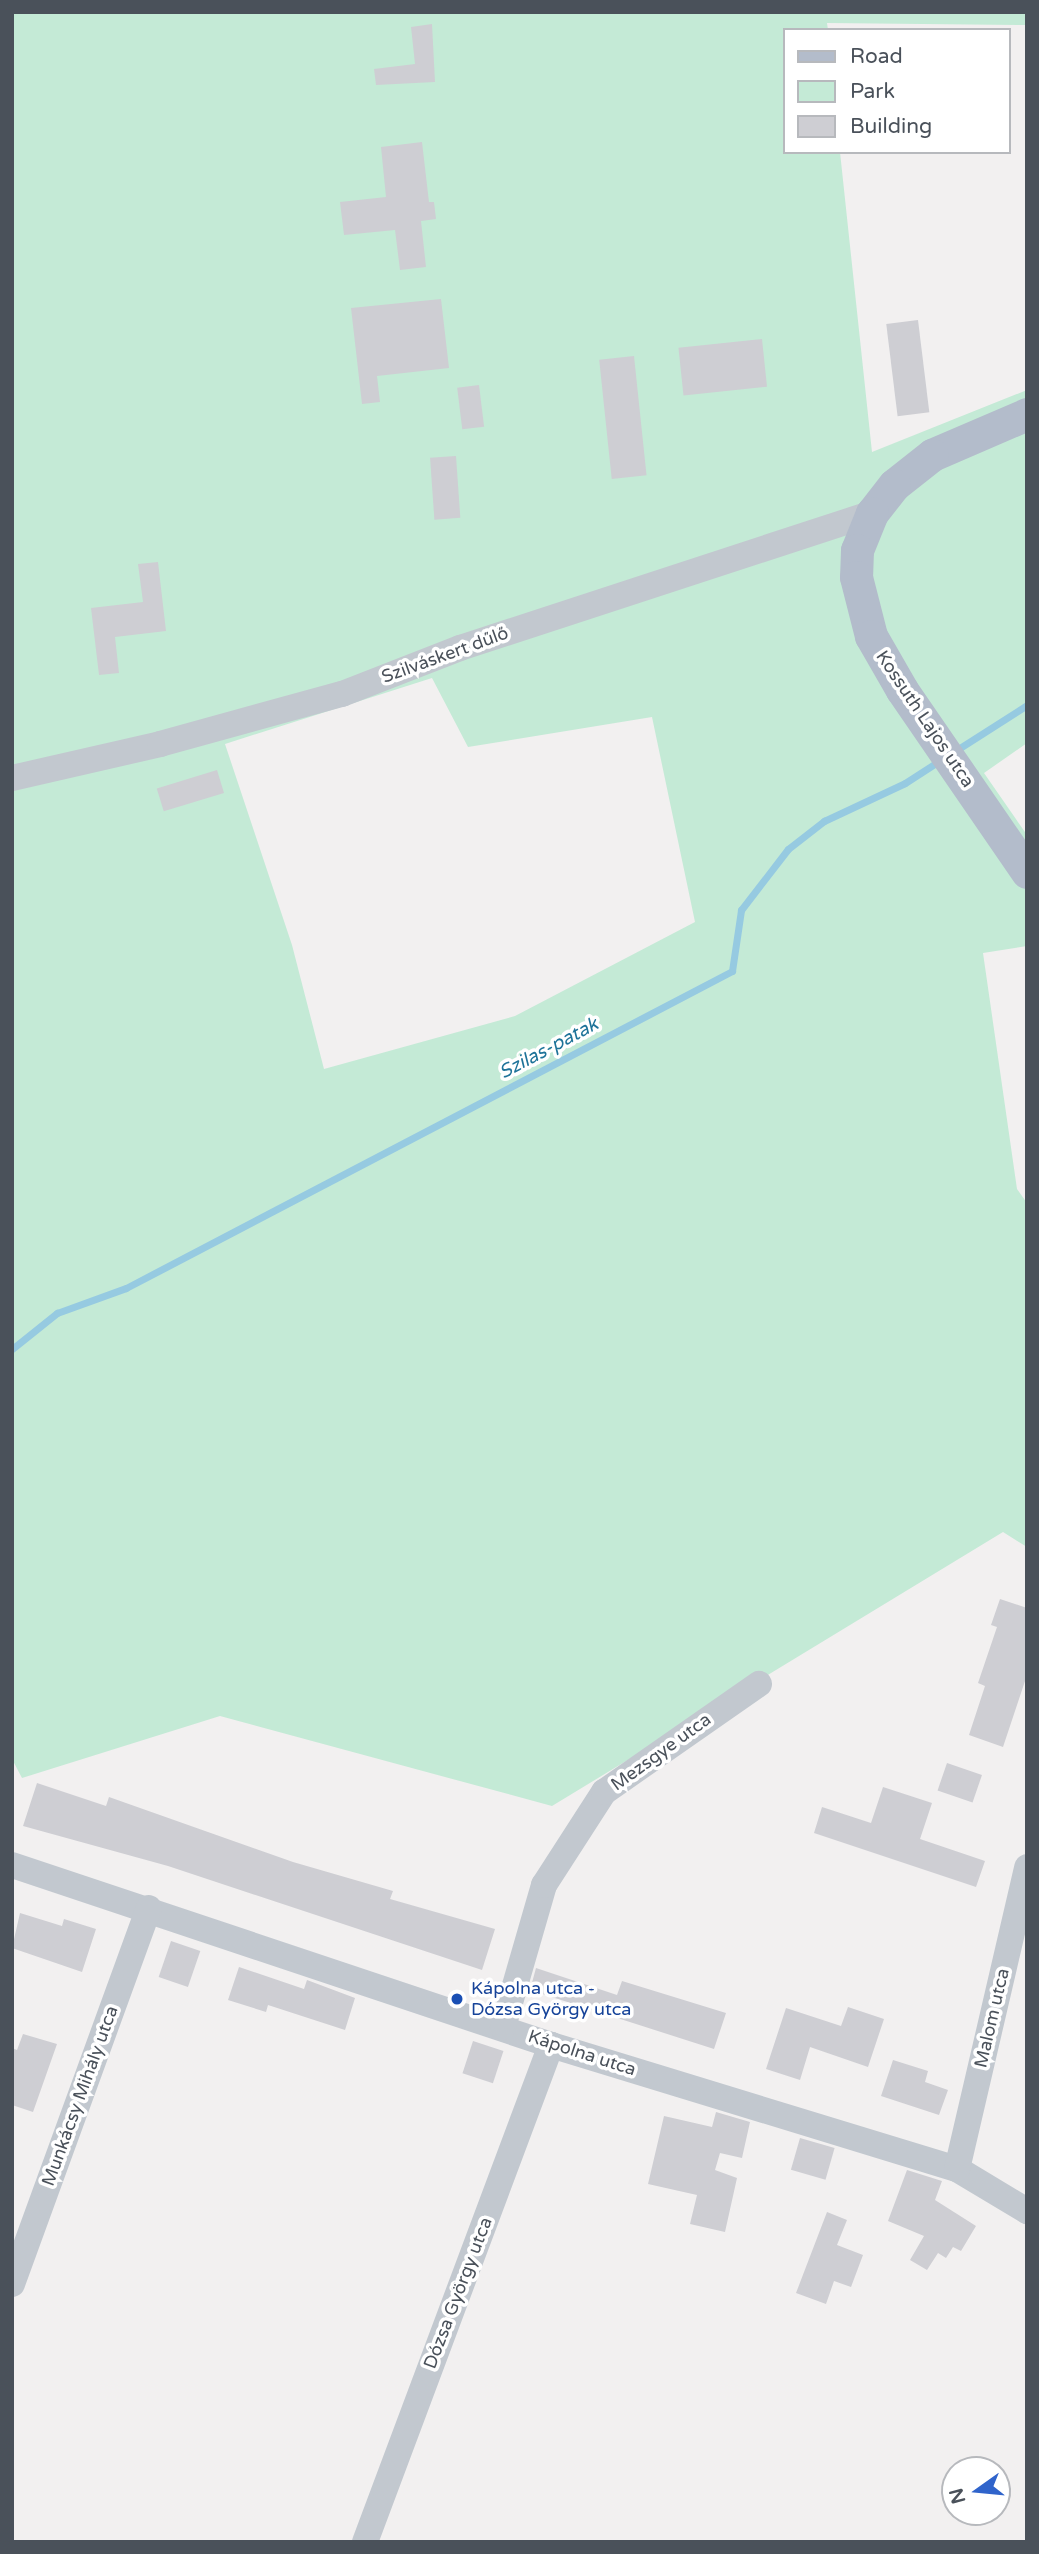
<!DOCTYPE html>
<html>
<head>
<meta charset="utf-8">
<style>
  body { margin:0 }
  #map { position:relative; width:1039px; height:2554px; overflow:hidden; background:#f2f0f0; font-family:"Varela Round",sans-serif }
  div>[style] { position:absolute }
  .green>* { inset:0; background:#c4ead6 }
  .stream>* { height:7px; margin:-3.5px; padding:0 3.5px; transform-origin:3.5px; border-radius:3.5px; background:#96cae1 }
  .building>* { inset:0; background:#ceced3; transform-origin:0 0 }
  .minor>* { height:26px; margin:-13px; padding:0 13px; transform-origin:13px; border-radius:13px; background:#c2c8cf }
  .major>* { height:33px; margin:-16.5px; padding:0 16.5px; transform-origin:16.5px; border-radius:16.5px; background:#b3bccb }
  .dots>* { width:19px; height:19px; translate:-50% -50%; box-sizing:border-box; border:4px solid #fff; border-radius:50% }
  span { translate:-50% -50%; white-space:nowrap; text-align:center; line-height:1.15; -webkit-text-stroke:7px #fff; paint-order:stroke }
  .street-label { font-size:18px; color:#4a515a }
  .transit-label { font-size:18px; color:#164399 }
  .left { translate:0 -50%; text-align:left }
  .water-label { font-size:19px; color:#1e7399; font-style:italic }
  .frame { position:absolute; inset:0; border:14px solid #4a515a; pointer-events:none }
  .legend { position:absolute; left:783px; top:28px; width:228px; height:126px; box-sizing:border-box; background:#fff; border:2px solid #b7b9bd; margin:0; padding:9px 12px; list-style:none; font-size:21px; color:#4a515a }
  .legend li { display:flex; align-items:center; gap:14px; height:35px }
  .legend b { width:35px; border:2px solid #b7b9bd }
  .north { position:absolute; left:941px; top:2456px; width:70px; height:70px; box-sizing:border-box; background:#fff; border:2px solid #b7b9bd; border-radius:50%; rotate:255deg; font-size:19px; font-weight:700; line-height:28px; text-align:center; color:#4a515a }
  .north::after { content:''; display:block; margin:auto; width:24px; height:32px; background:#3064cb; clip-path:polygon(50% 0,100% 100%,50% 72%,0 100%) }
</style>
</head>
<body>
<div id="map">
  <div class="green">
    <div style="clip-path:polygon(evenodd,12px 12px,1027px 12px,1027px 25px,827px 23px,828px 30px,785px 30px,785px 152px,840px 152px,872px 452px,1027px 390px,1027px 743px,984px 773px,1027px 835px,1027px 946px,983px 953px,1017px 1189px,1027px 1203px,1027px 1547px,1003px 1532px,552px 1806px,220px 1716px,22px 1778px,12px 1759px,12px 12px,432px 678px,468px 747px,652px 717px,695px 922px,515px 1016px,324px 1069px,292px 945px,225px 744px,432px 678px)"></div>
  </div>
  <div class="stream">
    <div style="left:955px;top:751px;width:85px;rotate:-32.6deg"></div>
    <div style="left:12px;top:1349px;width:58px;rotate:-38.7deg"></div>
    <div style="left:57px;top:1313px;width:73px;rotate:-19.9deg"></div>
    <div style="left:126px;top:1288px;width:684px;rotate:-27.61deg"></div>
    <div style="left:732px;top:971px;width:62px;rotate:-81.6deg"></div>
    <div style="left:741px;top:910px;width:77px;rotate:-52.4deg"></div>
    <div style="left:788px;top:849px;width:46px;rotate:-37.9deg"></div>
    <div style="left:824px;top:821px;width:89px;rotate:-25.1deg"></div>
    <div style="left:905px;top:783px;width:40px;rotate:-32.9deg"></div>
  </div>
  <div class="building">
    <div style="clip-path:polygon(432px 24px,435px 82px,376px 85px,374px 69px,415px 64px,411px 27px)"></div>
    <div style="clip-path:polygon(422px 142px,429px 202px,434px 202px,436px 219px,421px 221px,426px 267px,400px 270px,395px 230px,344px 235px,340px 202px,386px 197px,381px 147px)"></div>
    <div style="clip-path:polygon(441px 299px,449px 368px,377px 376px,380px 402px,362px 404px,351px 308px)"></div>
    <div style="left:918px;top:320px;width:93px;height:32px;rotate:83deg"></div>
    <div style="left:762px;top:339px;width:48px;height:84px;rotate:84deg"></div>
    <div style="left:634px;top:356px;width:120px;height:35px;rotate:84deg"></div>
    <div style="left:479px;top:385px;width:42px;height:22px;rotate:83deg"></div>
    <div style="left:456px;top:456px;width:62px;height:26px;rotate:86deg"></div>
    <div style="clip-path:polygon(158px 562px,166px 631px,115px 637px,119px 673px,99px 675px,91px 608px,143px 602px,138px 564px)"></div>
    <div style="left:217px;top:770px;width:24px;height:63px;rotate:73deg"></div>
    <div style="clip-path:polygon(1000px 1599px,1027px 1608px,1027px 1675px,1003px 1747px,969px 1735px,985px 1686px,978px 1683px,997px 1627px,991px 1625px)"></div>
    <div style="left:947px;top:1763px;width:37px;height:29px;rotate:19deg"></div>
    <div style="clip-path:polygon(37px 1783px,106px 1806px,109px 1797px,293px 1862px,393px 1891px,390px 1899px,495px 1929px,482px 1970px,168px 1866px,23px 1826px)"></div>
    <div style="clip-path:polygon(883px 1787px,932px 1803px,920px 1839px,985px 1861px,976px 1887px,814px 1833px,822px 1807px,871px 1823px)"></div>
    <div style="clip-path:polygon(20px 1913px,62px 1926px,64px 1919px,96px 1929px,82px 1972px,12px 1948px)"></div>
    <div style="left:171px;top:1941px;width:31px;height:38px;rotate:19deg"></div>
    <div style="clip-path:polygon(239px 1967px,304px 1989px,307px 1980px,355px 1998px,345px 2030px,268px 2005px,266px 2012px,228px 2000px)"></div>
    <div style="clip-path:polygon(536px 1968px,617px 1995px,622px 1981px,726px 2013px,714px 2049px,530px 1990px)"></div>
    <div style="clip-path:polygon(848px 2007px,884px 2019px,868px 2067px,810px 2047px,800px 2080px,766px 2069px,786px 2008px,841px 2026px)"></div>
    <div style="clip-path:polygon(23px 2034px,57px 2044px,33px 2112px,12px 2105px,12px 2048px,17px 2050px)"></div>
    <div style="left:473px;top:2041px;width:32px;height:34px;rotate:18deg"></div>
    <div style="clip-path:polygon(893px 2060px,928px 2071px,925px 2082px,948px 2090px,939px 2115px,881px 2096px)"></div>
    <div style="clip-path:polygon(716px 2112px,750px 2122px,742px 2158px,720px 2153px,715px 2170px,737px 2178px,725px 2232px,690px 2224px,697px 2195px,648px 2184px,664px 2116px,712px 2127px)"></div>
    <div style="left:800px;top:2138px;width:36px;height:33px;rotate:16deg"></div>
    <div style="clip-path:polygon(907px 2170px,942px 2181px,935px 2200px,976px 2226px,961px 2251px,953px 2247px,946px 2258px,938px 2253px,927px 2270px,910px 2260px,924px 2236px,888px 2221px)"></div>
    <div style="clip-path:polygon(827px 2212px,847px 2220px,837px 2245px,863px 2255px,851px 2287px,834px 2281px,826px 2304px,796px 2293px)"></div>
  </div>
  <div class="minor">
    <div style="left:12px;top:778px;width:152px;rotate:-12.9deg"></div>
    <div style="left:160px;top:744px;width:189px;rotate:-15.4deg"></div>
    <div style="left:342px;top:694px;width:127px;rotate:-21.3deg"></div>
    <div style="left:460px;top:648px;width:434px;rotate:-18.1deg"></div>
    <div style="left:12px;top:1865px;width:568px;rotate:18.47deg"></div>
    <div style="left:551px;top:2045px;width:425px;rotate:17deg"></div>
    <div style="left:957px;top:2169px;width:82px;rotate:31deg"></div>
    <div style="left:503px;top:2027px;width:148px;rotate:-73.9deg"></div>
    <div style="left:544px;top:1885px;width:111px;rotate:-57.2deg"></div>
    <div style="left:604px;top:1792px;width:189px;rotate:-34.9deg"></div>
    <div style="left:957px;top:2169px;width:310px;rotate:-76.9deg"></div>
    <div style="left:12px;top:2284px;width:400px;rotate:-70deg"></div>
    <div style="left:365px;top:2542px;width:531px;rotate:-69.48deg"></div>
  </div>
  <div class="major">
    <div style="left:1027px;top:414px;width:103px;rotate:156.7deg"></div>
    <div style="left:932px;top:455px;width:48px;rotate:141.7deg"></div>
    <div style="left:894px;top:485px;width:36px;rotate:128deg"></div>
    <div style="left:872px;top:513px;width:40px;rotate:112deg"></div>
    <div style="left:857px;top:550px;width:27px;rotate:92deg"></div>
    <div style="left:856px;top:577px;width:61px;rotate:75.7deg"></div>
    <div style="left:871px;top:636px;width:62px;rotate:60.1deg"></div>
    <div style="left:902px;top:690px;width:221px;rotate:55.5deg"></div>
  </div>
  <div class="dots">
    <div style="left:457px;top:1999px;background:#1a4fb4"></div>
  </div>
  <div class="street-label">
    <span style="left:445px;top:655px;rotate:-20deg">Szilváskert dűlő</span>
    <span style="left:925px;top:719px;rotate:56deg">Kossuth Lajos utca</span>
    <span style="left:661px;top:1752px;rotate:-36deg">Mezsgye utca</span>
    <span style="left:992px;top:2018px;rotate:-77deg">Malom utca</span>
    <span style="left:582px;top:2053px;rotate:18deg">Kápolna utca</span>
    <span style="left:80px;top:2096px;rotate:-70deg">Munkácsy Mihály utca</span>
    <span style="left:458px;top:2293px;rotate:-69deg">Dózsa György utca</span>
  </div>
  <div class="transit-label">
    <span class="left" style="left:471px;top:1999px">Kápolna utca -<br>Dózsa György utca</span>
  </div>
  <div class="water-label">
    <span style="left:549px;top:1049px;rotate:-28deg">Szilas-patak</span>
  </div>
  <div class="frame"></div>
  <ul class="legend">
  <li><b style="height:9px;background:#b3bccb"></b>Road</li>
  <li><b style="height:19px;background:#c4ead6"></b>Park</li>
  <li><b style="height:19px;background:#ceced3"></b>Building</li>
  </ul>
  <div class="north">N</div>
</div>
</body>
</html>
